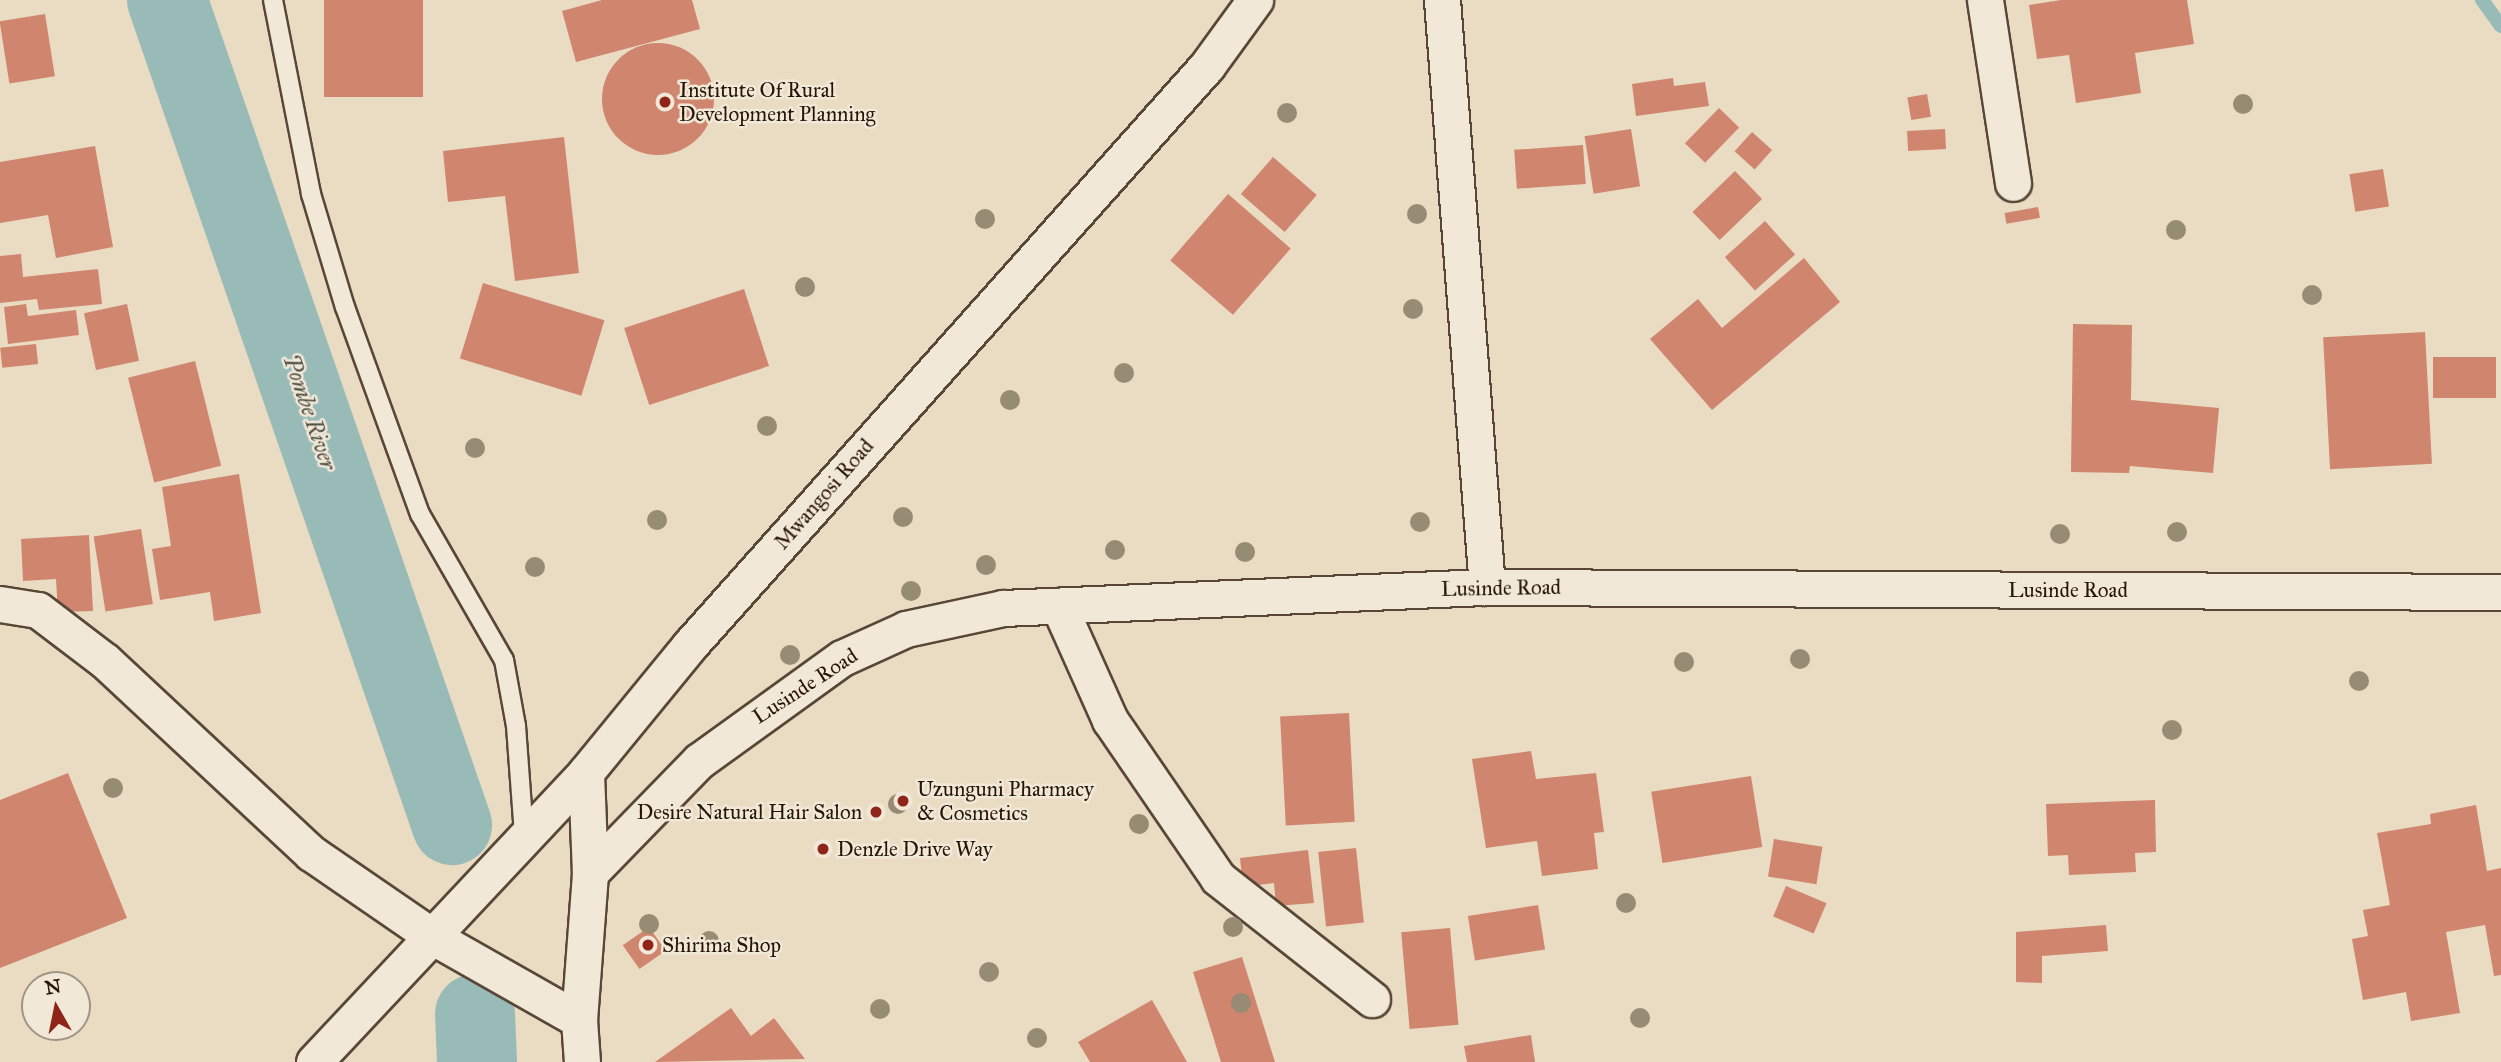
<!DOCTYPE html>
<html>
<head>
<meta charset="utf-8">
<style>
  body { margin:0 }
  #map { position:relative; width:2501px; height:1062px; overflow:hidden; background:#eadbc3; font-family:"IM FELL Great Primer",serif }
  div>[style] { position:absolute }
  .stream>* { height:14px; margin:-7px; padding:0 7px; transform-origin:7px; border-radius:7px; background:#98bbb7 }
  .river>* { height:80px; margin:-40px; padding:0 40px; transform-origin:40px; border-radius:40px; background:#98bbb7 }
  .building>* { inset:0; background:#cf856e; transform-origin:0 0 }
  .round { border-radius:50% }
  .roads { filter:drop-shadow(2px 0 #584737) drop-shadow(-2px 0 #584737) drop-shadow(0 2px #584737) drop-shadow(0 -2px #584737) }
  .lane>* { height:18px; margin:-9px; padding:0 9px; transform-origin:9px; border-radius:9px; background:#f1e8d8 }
  .street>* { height:35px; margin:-17.5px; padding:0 17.5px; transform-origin:17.5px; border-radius:17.5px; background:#f1e8d8 }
  .trees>* { width:20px; height:20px; margin:-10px; border-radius:50%; background:#978b73 }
  .dots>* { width:19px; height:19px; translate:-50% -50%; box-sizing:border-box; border:4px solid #f1e8d8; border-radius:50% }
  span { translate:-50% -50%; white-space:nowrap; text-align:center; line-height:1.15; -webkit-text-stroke:5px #f1e8d8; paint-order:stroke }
  .poi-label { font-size:21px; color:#271608 }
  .left { translate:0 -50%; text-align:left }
  .right { translate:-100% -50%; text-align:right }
  .street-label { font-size:21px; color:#271608 }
  .water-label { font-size:23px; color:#4f5045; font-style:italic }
  .north { position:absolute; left:21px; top:971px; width:70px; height:70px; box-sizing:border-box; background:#f1e8d8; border:2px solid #a09485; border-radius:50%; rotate:351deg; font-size:19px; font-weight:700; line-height:28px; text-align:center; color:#271608 }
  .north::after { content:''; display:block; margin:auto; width:24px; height:32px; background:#8f2418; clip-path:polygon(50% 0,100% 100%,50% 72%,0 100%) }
</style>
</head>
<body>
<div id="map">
  <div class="stream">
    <div style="left:2482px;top:0;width:32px;rotate:54deg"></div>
  </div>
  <div class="river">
    <div style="left:167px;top:0;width:873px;rotate:70.94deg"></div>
    <div style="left:475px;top:1014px;width:48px;rotate:87.6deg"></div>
  </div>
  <div class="building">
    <div style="left:324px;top:0;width:99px;height:97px"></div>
    <div style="clip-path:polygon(602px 0,692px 0,700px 29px,576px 62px,562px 11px)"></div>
    <div style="clip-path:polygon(2061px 0,2187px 0,2194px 44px,2135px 53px,2141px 93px,2076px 103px,2069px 55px,2037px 59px,2029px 5px)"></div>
    <div style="left:45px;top:14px;width:63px;height:46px;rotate:81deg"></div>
    <div class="round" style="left:602px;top:43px;width:112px;height:112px"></div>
    <div style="clip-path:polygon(1673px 78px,1674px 86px,1705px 82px,1709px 106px,1636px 116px,1632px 84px)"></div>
    <div style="left:1927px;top:94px;width:23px;height:20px;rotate:80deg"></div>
    <div style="left:1719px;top:108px;width:28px;height:49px;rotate:44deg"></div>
    <div style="left:1631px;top:129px;width:58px;height:47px;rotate:81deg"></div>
    <div style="left:1945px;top:129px;width:20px;height:38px;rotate:87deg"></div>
    <div style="left:1752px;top:132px;width:27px;height:26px;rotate:42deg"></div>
    <div style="clip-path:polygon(564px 137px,579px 273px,515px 281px,505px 196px,448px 202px,443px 151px)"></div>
    <div style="left:1583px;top:145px;width:39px;height:69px;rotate:86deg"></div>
    <div style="clip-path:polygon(95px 146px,113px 247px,56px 258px,48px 215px,0 223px,0 162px)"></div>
    <div style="left:1273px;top:157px;width:58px;height:49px;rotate:41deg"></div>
    <div style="left:2383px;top:169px;width:38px;height:34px;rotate:81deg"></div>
    <div style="left:1735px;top:171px;width:39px;height:59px;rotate:46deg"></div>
    <div style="left:1228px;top:194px;width:83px;height:88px;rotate:41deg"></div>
    <div style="left:2038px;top:207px;width:11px;height:34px;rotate:80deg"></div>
    <div style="left:1765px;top:221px;width:45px;height:54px;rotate:48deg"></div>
    <div style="clip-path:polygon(21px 254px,23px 277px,98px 269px,102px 304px,39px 310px,37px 299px,0 303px,0 256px)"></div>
    <div style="clip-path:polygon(1804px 258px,1840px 302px,1712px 410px,1650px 339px,1698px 299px,1722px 328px)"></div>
    <div style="left:483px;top:283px;width:127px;height:79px;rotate:17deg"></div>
    <div style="left:744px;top:289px;width:81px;height:126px;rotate:72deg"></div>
    <div style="clip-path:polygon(26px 304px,28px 316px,76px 310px,79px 335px,8px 344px,4px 307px)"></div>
    <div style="left:127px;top:304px;width:58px;height:44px;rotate:78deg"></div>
    <div style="clip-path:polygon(2073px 324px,2132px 325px,2131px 400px,2219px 408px,2213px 473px,2130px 466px,2129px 473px,2071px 472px)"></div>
    <div style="left:2425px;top:332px;width:132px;height:102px;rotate:87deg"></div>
    <div style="left:36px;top:344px;width:20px;height:36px;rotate:84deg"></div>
    <div style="left:2433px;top:357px;width:63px;height:41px"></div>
    <div style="left:195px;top:361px;width:108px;height:69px;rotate:76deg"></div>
    <div style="clip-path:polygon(239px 474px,261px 613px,214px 621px,210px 592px,160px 600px,152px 549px,171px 546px,162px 487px)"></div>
    <div style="left:141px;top:529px;width:76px;height:48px;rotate:81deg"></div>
    <div style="clip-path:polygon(89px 535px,93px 611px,58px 612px,56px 579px,23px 581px,21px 539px)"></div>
    <div style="left:1349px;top:713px;width:109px;height:69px;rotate:87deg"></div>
    <div style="clip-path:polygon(1531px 751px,1536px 779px,1596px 773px,1604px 832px,1594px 833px,1598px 869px,1542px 876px,1537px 841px,1486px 848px,1472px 759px)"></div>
    <div style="clip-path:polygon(68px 773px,127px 918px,0 968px,0 800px)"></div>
    <div style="left:1751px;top:776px;width:72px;height:101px;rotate:81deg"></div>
    <div style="clip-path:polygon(2155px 800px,2156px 852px,2135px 853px,2136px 872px,2069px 875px,2068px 855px,2048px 856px,2046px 804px)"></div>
    <div style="clip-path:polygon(2476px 805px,2487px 871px,2501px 868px,2501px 975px,2494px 976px,2485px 925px,2446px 932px,2460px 1013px,2411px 1021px,2406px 992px,2363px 1000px,2352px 939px,2368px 936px,2363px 910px,2390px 905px,2377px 833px,2431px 824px,2430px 814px)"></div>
    <div style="left:1774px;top:839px;width:49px;height:38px;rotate:9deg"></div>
    <div style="left:1356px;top:848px;width:75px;height:38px;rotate:84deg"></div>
    <div style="clip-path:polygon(1308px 850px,1314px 903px,1276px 906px,1274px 883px,1243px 887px,1240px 858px)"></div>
    <div style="left:1786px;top:886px;width:44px;height:33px;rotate:23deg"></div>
    <div style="left:1538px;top:905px;width:45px;height:71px;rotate:81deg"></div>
    <div style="clip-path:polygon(2106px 925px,2108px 951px,2042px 956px,2042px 983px,2016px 982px,2016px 932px)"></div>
    <div style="left:649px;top:927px;width:29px;height:32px;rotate:55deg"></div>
    <div style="left:1450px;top:928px;width:97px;height:49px;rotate:85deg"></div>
    <div style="clip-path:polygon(1242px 957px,1275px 1062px,1221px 1062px,1193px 972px)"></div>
    <div style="clip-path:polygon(1152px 1000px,1187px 1062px,1090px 1062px,1078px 1042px)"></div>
    <div style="clip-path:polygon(731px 1008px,751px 1036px,774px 1018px,805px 1059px,655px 1062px)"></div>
    <div style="clip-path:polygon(1531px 1035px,1535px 1062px,1467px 1062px,1464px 1046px)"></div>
  </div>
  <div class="roads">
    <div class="lane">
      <div style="left:273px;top:0;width:198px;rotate:78.9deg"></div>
      <div style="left:311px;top:194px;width:118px;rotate:73.3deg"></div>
      <div style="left:345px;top:307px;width:220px;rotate:70.1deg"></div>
      <div style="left:420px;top:514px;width:168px;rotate:60.1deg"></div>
      <div style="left:504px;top:660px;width:67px;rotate:79.7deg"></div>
      <div style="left:516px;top:726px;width:110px;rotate:85.8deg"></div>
    </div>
    <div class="street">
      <div style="left:1442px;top:0;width:589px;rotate:85.62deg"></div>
      <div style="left:1985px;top:0;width:185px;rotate:81.3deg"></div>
      <div style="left:0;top:604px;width:38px;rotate:9deg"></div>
      <div style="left:38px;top:610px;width:84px;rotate:37.3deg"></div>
      <div style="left:105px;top:661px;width:282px;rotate:43deg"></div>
      <div style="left:311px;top:853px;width:148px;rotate:34.5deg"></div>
      <div style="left:433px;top:937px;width:168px;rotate:29.6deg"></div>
      <div style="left:1059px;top:606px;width:125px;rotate:65.9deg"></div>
      <div style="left:1110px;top:720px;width:191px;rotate:55.6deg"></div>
      <div style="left:1218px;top:878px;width:196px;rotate:38.2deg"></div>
      <div style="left:590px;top:873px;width:156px;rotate:-45.8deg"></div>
      <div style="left:699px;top:761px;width:176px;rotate:-35.8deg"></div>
      <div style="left:842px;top:658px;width:70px;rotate:-24.4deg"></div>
      <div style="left:906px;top:629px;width:99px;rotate:-12.2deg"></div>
      <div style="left:1003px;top:608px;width:484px;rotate:-2.5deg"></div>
      <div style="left:1487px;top:587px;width:1014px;rotate:0.28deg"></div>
      <div style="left:314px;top:1062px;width:398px;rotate:-46.8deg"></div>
      <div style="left:582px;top:1062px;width:42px;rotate:-94.1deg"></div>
      <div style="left:579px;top:1020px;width:147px;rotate:-85.7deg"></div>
      <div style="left:590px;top:873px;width:101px;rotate:-92.3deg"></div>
      <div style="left:586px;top:772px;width:164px;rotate:-50.7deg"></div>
      <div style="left:690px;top:645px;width:776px;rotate:-48.24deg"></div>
      <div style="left:1207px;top:66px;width:82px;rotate:-54deg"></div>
    </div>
  </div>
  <div class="trees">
    <div style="left:2243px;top:104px"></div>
    <div style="left:1287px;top:113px"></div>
    <div style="left:1417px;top:214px"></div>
    <div style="left:985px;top:219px"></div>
    <div style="left:2176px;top:230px"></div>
    <div style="left:805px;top:287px"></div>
    <div style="left:2312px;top:295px"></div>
    <div style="left:1413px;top:309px"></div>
    <div style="left:1124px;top:373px"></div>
    <div style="left:1010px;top:400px"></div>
    <div style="left:767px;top:426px"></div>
    <div style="left:475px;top:448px"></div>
    <div style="left:903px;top:517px"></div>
    <div style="left:657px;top:520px"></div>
    <div style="left:1420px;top:522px"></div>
    <div style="left:2177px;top:532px"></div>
    <div style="left:2060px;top:534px"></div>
    <div style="left:1115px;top:550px"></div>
    <div style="left:1245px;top:552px"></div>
    <div style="left:986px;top:565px"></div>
    <div style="left:535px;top:567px"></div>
    <div style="left:911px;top:591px"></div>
    <div style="left:790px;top:655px"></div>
    <div style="left:1800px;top:659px"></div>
    <div style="left:1684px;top:662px"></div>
    <div style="left:2359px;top:681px"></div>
    <div style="left:2172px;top:730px"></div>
    <div style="left:113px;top:788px"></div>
    <div style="left:898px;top:804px"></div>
    <div style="left:1139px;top:824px"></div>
    <div style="left:1626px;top:903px"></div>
    <div style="left:649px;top:924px"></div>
    <div style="left:1233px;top:927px"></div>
    <div style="left:709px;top:941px"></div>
    <div style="left:989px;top:972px"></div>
    <div style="left:1241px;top:1003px"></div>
    <div style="left:880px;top:1009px"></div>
    <div style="left:1640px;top:1018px"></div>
    <div style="left:1037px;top:1038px"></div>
  </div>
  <div class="dots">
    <div style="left:665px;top:102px;background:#8f2418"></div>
    <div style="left:903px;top:801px;background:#8f2418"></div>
    <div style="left:876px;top:812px;background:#8f2418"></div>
    <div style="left:823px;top:849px;background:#8f2418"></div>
    <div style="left:648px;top:945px;background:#8f2418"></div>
  </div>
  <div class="poi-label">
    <span class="left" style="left:679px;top:102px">Institute Of Rural<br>Development Planning</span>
    <span class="left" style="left:917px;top:801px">Uzunguni Pharmacy<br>&amp; Cosmetics</span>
    <span class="right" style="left:862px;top:812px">Desire Natural Hair Salon</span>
    <span class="left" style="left:837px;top:849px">Denzle Drive Way</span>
    <span class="left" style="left:662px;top:945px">Shirima Shop</span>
  </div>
  <div class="street-label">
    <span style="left:824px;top:494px;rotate:-49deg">Mwangosi Road</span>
    <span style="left:1501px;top:588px;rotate:-1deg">Lusinde Road</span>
    <span style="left:2068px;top:590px">Lusinde Road</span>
    <span style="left:805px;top:686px;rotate:-33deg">Lusinde Road</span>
  </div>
  <div class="water-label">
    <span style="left:310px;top:412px;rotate:71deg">Pombe River</span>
  </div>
  <div class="north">N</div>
</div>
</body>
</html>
